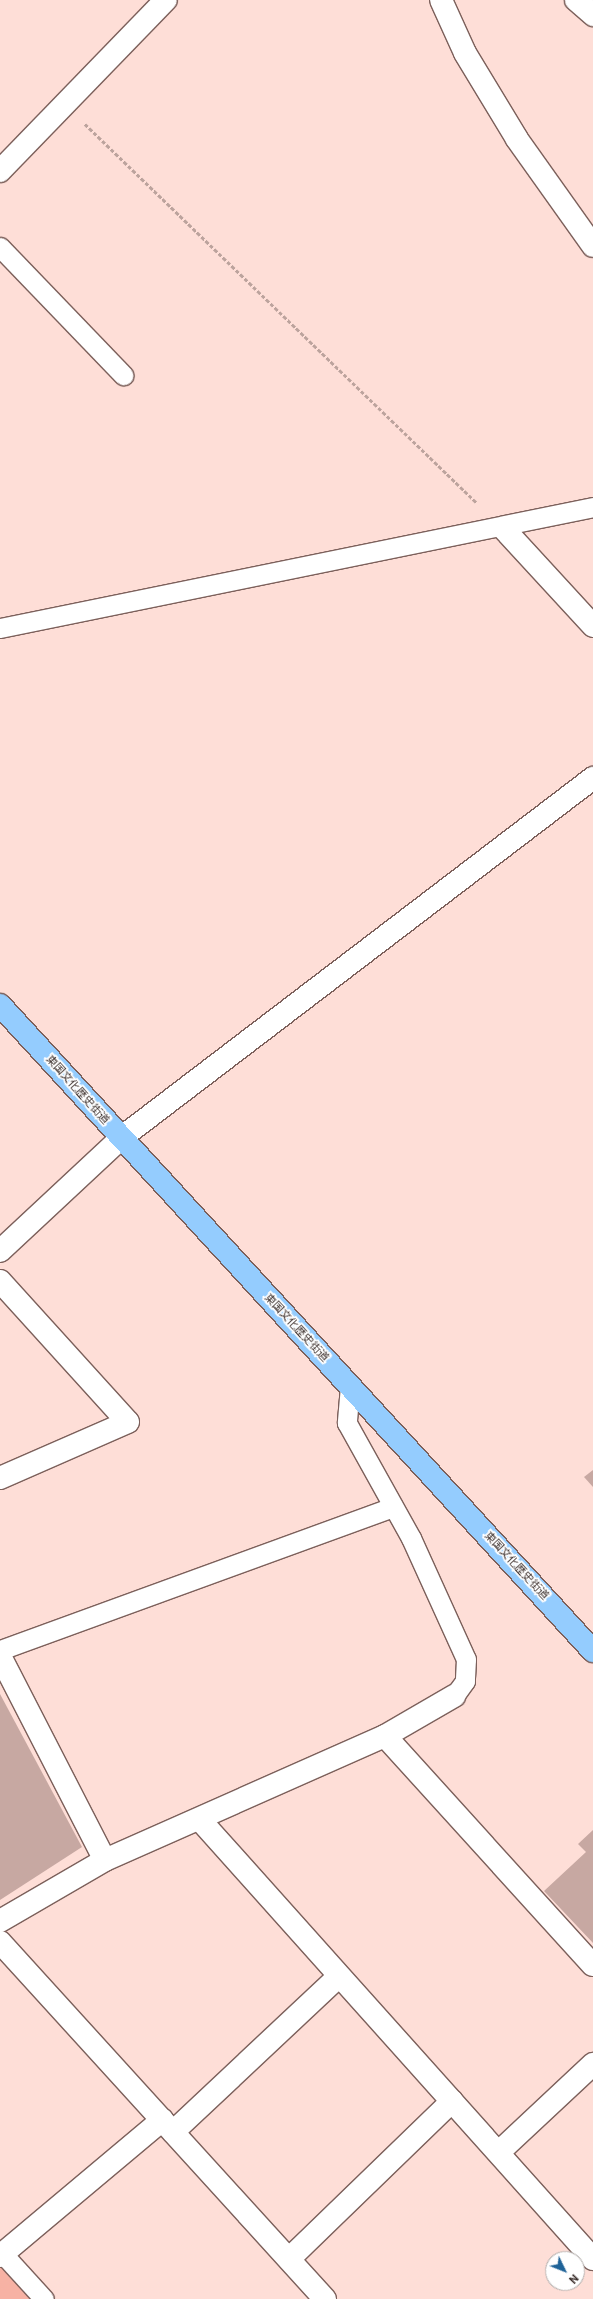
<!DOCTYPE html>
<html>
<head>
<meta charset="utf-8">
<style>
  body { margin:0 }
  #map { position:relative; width:593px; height:2299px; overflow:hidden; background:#feded7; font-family:Roboto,"Noto Sans JP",sans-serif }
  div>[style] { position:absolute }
  .green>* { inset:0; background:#f7b2a4 }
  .building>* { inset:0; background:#c7a8a2 }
  .path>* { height:2.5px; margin-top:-1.25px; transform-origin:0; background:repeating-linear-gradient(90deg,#bca39d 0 4px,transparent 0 6px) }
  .roads { filter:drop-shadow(1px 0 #7c605b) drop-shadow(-1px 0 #7c605b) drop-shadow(0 1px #7c605b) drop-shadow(0 -1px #7c605b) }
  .service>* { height:19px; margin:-9.5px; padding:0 9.5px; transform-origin:9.5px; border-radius:9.5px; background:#fff }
  .minor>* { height:22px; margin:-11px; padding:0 11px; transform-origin:11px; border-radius:11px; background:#fff }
  .trunk>* { height:22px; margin:-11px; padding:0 11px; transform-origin:11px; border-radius:11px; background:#94ccfe }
  span { translate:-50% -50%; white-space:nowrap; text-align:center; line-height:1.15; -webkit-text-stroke:3.5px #fff; paint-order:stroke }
  .street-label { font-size:11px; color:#3d312e }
  .north { position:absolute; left:545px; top:2251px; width:40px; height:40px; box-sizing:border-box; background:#fff; border:1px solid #b1adab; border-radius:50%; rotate:133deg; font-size:11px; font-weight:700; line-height:16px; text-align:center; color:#3d312e }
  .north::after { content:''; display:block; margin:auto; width:14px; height:18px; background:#1f6398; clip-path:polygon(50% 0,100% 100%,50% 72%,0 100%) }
</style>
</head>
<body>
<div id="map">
  <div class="green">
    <div style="clip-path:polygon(0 2256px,44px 2299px,0 2299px)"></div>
  </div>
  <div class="building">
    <div style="clip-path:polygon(593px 1470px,593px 1487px,584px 1477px)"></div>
    <div style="clip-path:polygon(0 1694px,82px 1847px,0 1900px)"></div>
    <div style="clip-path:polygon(593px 1830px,593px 1943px,544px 1891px,586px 1852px,578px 1844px)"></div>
  </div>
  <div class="path">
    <div style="left:85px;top:124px;width:545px;rotate:44.03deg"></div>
  </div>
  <div class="roads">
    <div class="service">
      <div style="left:0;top:247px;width:178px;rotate:46.1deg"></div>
      <div style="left:0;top:628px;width:605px;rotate:-11.53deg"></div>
      <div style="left:350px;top:1386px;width:37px;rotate:95deg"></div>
      <div style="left:347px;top:1423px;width:132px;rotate:60.9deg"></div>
      <div style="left:411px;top:1538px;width:133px;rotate:65.6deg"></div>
      <div style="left:466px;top:1659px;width:22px;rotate:93deg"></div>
      <div style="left:465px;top:1681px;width:19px;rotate:126deg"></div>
      <div style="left:0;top:1650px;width:418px;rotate:-20deg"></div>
      <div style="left:2px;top:2253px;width:62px;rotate:47.6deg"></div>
    </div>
    <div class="minor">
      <div style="left:441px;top:0;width:58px;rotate:65.6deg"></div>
      <div style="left:465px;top:53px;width:100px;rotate:58.8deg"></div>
      <div style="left:517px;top:139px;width:131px;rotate:54.6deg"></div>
      <div style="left:576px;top:0;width:23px;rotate:41deg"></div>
      <div style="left:0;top:171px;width:238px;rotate:-45.9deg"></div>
      <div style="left:503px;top:528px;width:133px;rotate:47.4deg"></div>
      <div style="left:0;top:1251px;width:166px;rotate:-43deg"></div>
      <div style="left:121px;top:1138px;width:594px;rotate:-37.33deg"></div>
      <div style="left:0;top:1281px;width:190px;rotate:47.8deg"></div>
      <div style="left:128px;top:1422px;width:140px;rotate:156.4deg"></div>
      <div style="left:0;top:1656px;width:229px;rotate:62.8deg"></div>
      <div style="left:385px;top:1736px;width:309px;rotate:47.8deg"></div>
      <div style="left:201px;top:1821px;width:588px;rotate:48.17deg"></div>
      <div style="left:0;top:1921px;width:121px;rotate:-30.2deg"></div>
      <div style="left:105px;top:1860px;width:306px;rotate:-23.9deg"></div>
      <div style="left:385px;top:1736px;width:80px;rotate:-30.1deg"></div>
      <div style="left:0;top:1942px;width:483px;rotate:47.7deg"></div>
      <div style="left:173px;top:2132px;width:226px;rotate:-43.2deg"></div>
      <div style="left:499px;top:2152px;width:129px;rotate:-43.1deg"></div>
      <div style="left:0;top:2256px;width:212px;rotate:-40deg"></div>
      <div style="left:289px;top:2259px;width:227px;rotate:-44.1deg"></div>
    </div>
    <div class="trunk">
      <div style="left:0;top:1005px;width:877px;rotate:47.45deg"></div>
    </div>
  </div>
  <div class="street-label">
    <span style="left:77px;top:1090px;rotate:48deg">東国文化歴史街道</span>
    <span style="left:296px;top:1328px;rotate:47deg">東国文化歴史街道</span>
    <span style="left:516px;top:1566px;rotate:47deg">東国文化歴史街道</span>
  </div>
  <div class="north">N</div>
</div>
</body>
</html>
